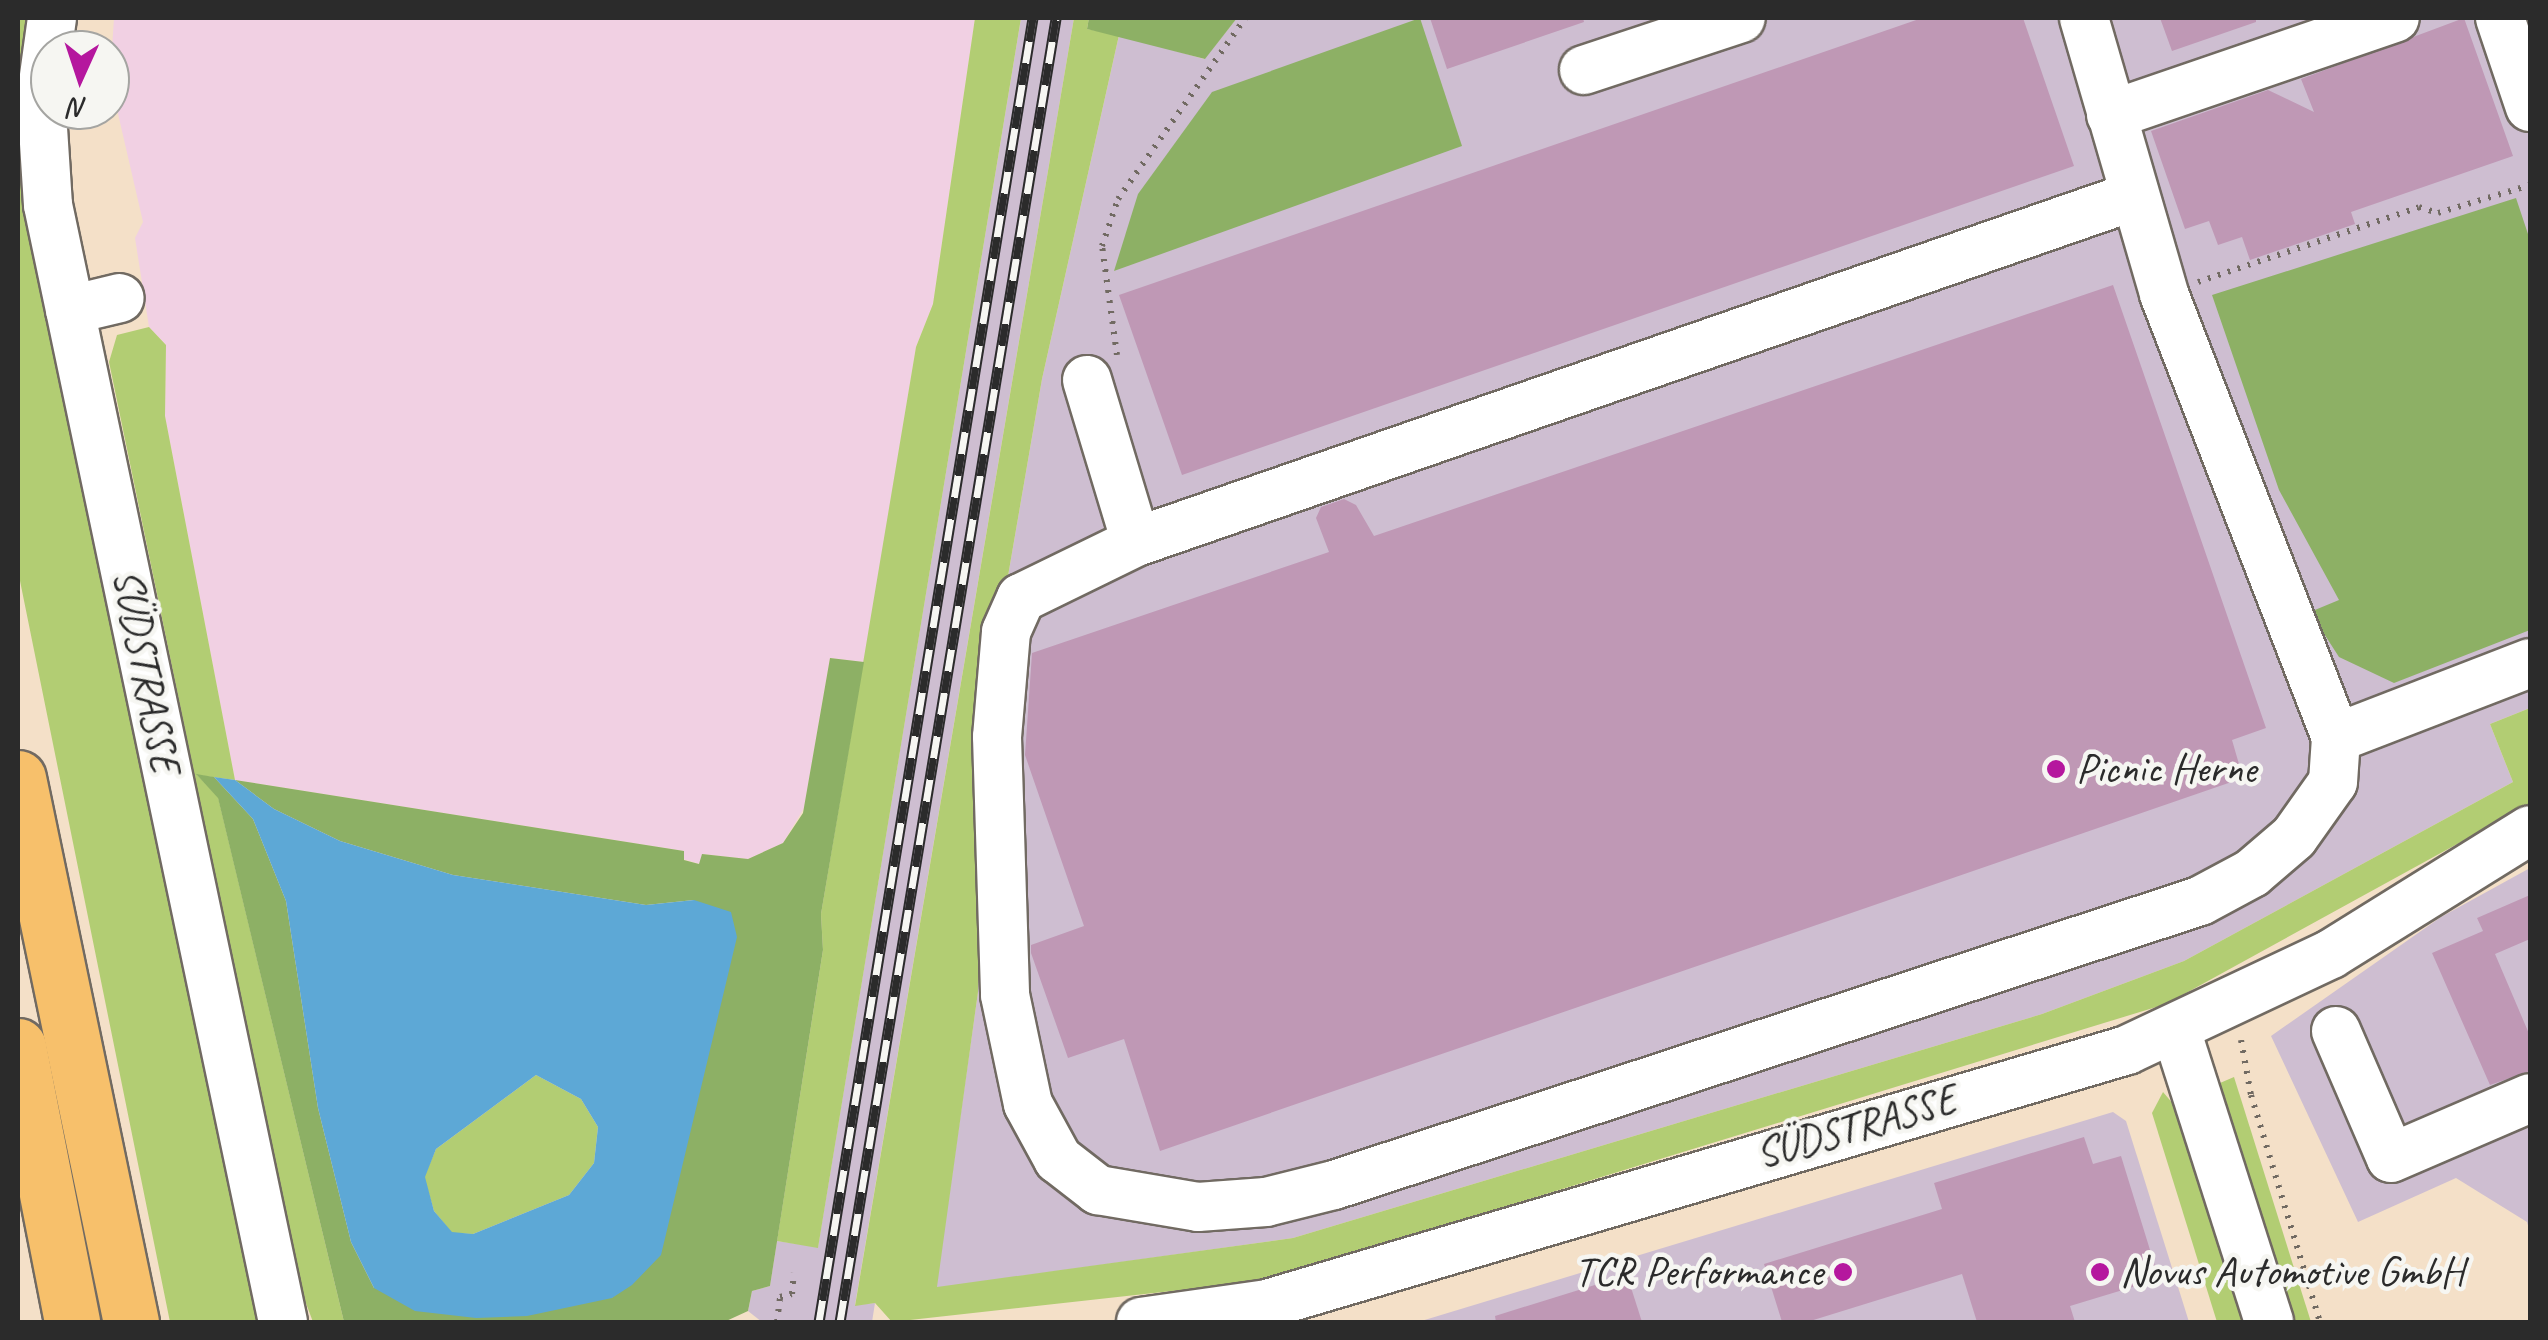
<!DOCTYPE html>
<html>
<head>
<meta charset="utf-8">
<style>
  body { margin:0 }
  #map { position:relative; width:2548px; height:1340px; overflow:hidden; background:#f4e0c8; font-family:Caveat,sans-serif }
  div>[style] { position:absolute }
  .built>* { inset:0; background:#f1d0e3 }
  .industrial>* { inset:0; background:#cebed1 }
  .green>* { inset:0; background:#b2cd73 }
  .forest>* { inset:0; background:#8db065 }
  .water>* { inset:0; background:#5da8d6 }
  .building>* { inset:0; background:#bf98b5 }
  .path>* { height:6px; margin-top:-3px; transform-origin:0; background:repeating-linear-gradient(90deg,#716a62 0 2.5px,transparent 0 10.5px) }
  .roads { filter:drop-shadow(2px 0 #716a62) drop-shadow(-2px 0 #716a62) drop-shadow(0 2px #716a62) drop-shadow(0 -2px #716a62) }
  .minor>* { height:48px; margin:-24px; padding:0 24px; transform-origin:24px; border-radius:24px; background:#fff }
  .highway>* { height:55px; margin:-27.5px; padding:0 27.5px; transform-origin:27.5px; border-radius:27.5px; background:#f7c06b }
  .rail>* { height:11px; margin-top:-5.5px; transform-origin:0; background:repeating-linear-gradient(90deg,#f6f6f2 0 22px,#2b2b2b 0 44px); box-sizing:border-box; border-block:2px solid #2b2b2b }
  .dots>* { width:28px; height:28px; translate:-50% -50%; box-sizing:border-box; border:5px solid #f6f6f2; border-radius:50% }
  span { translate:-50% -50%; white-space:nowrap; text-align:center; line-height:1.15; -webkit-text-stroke:9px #f6f6f2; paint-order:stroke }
  .street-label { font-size:42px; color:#2b2b2b }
  .poi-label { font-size:42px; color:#2b2b2b }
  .left { translate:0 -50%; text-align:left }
  .right { translate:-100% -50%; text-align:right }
  .frame { position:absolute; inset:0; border:20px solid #2b2b2b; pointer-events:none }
  .north { position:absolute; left:30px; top:30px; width:100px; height:100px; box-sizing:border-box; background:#f6f6f2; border:2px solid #a5a5a2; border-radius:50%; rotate:183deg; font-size:28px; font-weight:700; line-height:40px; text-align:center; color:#2b2b2b }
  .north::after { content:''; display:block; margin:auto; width:35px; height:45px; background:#b5179e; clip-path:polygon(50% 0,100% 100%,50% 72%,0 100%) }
</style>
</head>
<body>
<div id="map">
  <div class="built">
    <div style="clip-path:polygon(114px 18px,975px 18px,933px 304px,916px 347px,864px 662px,830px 658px,804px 808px,783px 843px,748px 859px,703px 854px,700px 864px,683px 859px,684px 851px,235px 780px,165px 416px,166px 345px,149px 327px,135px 238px,143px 222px,110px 79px)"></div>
  </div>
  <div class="industrial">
    <div style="clip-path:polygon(1021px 18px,1074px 18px,855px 1305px,875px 1303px,872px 1322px,762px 1322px,748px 1311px,752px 1291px,770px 1286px,777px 1241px,818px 1247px)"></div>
    <div style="clip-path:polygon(1237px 18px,2530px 18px,2530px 708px,2490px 724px,2513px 782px,2184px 961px,2042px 1014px,1293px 1238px,936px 1288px,978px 992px,988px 692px,1042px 379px,1119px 35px,1204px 59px)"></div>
    <div style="clip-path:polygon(2530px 868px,2530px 1232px,2527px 1222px,2456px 1178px,2358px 1222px,2271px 1036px,2441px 917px)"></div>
    <div style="clip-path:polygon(2113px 1112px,2126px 1121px,2189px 1322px,1418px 1322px)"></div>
  </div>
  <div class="green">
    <div style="clip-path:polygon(18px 18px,31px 18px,32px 222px,257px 1322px,170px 1322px,18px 571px)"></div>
    <div style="clip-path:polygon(975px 18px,1021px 18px,818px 1248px,777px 1241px,823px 950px,821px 914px,916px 347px,933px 304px)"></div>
    <div style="clip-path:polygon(1074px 18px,1089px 18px,1087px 29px,1119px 35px,1042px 379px,988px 692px,978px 992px,937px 1287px,1293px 1238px,2042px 1014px,2184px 961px,2513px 782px,2490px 724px,2530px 708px,2530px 804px,2166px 1004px,1262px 1281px,892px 1322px,875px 1303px,855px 1306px)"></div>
    <div style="clip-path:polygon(149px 327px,166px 345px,165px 416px,235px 780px,197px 775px,218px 797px,344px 1322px,313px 1322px,301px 1290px,109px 362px,117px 335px)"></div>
    <div style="clip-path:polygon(536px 1075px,581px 1099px,598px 1127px,594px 1163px,569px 1195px,473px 1234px,452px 1233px,434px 1211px,424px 1177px,436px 1149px)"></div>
    <div style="clip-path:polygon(2234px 1077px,2311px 1322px,2290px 1322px,2227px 1116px,2220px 1083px)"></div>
    <div style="clip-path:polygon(2163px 1092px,2180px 1112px,2251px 1322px,2217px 1322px,2152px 1113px)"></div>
  </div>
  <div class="forest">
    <div style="clip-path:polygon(1089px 18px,1237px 18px,1205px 59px,1087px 29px)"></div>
    <div style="clip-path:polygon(1420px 18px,1462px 146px,1114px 271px,1138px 194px,1212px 92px)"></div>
    <div style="clip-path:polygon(2516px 198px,2530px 240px,2530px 630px,2394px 683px,2339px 657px,2310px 612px,2339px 600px,2279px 490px,2212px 295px)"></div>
    <div style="clip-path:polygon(830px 658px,864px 662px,821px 914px,823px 950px,770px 1286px,752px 1291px,748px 1311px,724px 1322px,344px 1322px,218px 798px,196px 774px,214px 777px,253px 819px,286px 901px,318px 1108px,351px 1242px,374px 1288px,612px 1298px,694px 900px,646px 905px,453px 875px,340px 841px,274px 809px,235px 780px,684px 851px,684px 860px,699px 864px,702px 854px,748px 859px,783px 843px,803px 813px)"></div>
  </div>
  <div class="water">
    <div style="clip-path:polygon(evenodd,214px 777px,235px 780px,274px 809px,340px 841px,453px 875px,646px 905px,694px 900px,731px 912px,737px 937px,661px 1255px,632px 1285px,612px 1298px,527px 1316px,476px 1318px,415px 1311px,374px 1288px,351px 1242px,318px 1108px,286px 901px,253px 819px,214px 777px,536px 1075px,581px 1099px,598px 1127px,594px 1163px,569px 1195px,473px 1234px,452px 1232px,434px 1211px,425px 1177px,436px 1149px,536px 1075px)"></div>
  </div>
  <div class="building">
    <div style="clip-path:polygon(1430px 18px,1583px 18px,1584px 22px,1447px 69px)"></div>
    <div style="clip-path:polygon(1922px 18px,2023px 18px,2074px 166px,1182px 475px,1119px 295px)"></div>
    <div style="clip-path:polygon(2160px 18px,2256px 18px,2256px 22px,2172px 51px)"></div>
    <div style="clip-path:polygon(2464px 18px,2513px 156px,2351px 212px,2355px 224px,2250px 260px,2242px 237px,2218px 245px,2209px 221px,2185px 229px,2151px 131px,2268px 90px,2314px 112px,2301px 79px)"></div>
    <div style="clip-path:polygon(2113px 285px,2266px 728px,2232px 740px,2243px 778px,1160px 1151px,1124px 1039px,1068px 1058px,1031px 953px,1031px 945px,1084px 926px,1025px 755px,1032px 653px,1329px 552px,1316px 518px,1321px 507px,1344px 499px,1356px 505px,1374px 536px)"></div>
    <div style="clip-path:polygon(2530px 895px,2530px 939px,2495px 954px,2530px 1036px,2530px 1071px,2490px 1085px,2432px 953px,2483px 931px,2477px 918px)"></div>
    <div style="clip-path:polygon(2084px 1137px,2093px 1164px,2121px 1156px,2159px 1279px,2070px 1306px,2075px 1322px,1977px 1322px,1962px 1274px,1807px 1322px,1782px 1322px,1764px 1264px,1942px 1209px,1934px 1183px)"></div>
    <div style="clip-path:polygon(1627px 1275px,1642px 1322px,1496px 1322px,1495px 1316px)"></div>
  </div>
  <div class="path">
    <div style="left:2198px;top:282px;width:233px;rotate:-18.7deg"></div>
    <div style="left:2419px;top:207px;width:20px;rotate:18deg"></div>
    <div style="left:2438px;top:213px;width:96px;rotate:-16.9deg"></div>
    <div style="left:1117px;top:355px;width:110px;rotate:-97.8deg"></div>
    <div style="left:1102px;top:246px;width:50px;rotate:-71.2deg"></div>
    <div style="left:1118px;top:199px;width:221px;rotate:-54.9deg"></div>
    <div style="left:2241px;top:1040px;width:56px;rotate:79.7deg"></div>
    <div style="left:2251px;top:1095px;width:237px;rotate:73.1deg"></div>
    <div style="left:777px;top:1322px;width:25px;rotate:-83deg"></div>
    <div style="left:780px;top:1297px;width:12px;rotate:-14deg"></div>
    <div style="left:792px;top:1294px;width:21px;rotate:-85deg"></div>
  </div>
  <div class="roads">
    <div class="minor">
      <div style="left:52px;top:18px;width:80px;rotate:97.9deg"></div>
      <div style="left:41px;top:97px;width:108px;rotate:86.3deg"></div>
      <div style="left:48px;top:205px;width:1141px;rotate:78.12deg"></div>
      <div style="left:2084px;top:18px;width:287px;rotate:73.8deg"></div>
      <div style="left:2164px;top:294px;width:476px;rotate:68.8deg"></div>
      <div style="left:2336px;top:738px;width:208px;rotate:-21.1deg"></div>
      <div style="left:2500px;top:18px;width:94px;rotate:71.4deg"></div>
      <div style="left:1584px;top:70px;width:165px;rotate:-18.3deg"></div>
      <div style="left:2111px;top:115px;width:300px;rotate:-18.9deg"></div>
      <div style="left:2134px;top:196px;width:1056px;rotate:160.88deg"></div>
      <div style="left:1136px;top:542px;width:128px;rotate:154deg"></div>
      <div style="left:1021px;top:598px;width:37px;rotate:114deg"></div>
      <div style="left:1006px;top:632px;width:105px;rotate:94.9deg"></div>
      <div style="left:997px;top:737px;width:258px;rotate:88.2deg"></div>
      <div style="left:1005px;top:995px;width:111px;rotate:78.1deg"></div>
      <div style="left:1028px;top:1104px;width:63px;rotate:61.4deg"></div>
      <div style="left:1058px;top:1159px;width:51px;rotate:37.8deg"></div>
      <div style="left:1098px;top:1190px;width:101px;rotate:9.6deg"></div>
      <div style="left:1198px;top:1207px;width:68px;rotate:-4.2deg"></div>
      <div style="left:1266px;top:1202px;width:70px;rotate:-14deg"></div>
      <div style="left:1334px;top:1185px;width:911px;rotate:-18.16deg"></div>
      <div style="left:2200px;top:901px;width:59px;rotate:-28.3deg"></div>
      <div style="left:2252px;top:873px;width:55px;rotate:-40.6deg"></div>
      <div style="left:2294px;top:837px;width:67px;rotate:-54.7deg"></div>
      <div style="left:2333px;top:782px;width:44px;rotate:-86.1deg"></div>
      <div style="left:70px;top:310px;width:51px;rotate:-13.5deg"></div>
      <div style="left:1087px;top:380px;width:169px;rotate:73.2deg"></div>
      <div style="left:2176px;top:1030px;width:306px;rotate:72.3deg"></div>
      <div style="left:2336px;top:1031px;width:138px;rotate:66.6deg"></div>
      <div style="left:2391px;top:1158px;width:151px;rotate:-23.3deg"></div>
      <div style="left:1141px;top:1322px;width:127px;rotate:-8.1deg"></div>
      <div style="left:1267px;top:1304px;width:897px;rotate:-16.45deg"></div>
      <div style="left:2127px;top:1050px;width:225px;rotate:-25.2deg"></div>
      <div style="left:2331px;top:954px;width:234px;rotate:-31.9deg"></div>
    </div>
    <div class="highway">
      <div style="left:18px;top:778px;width:556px;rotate:78.27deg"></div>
      <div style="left:18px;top:1046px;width:281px;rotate:78.9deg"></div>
    </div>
  </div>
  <div class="rail">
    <div style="left:819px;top:1322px;width:1321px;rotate:-80.68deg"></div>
    <div style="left:840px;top:1322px;width:1322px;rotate:-80.59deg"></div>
  </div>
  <div class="dots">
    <div style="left:2056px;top:769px;background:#b5179e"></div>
    <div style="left:1843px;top:1272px;background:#b5179e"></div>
    <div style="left:2100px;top:1272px;background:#b5179e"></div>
  </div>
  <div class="street-label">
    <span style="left:146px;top:671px;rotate:79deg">SÜDSTRASSE</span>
    <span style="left:1856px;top:1127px;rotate:-16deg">SÜDSTRASSE</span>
  </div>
  <div class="poi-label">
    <span class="left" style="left:2076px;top:769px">Picnic Herne</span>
    <span class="right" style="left:1823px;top:1272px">TCR Performance</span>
    <span class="left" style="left:2120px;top:1272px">Novus Automotive GmbH</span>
  </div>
  <div class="frame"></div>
  <div class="north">N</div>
</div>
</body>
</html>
